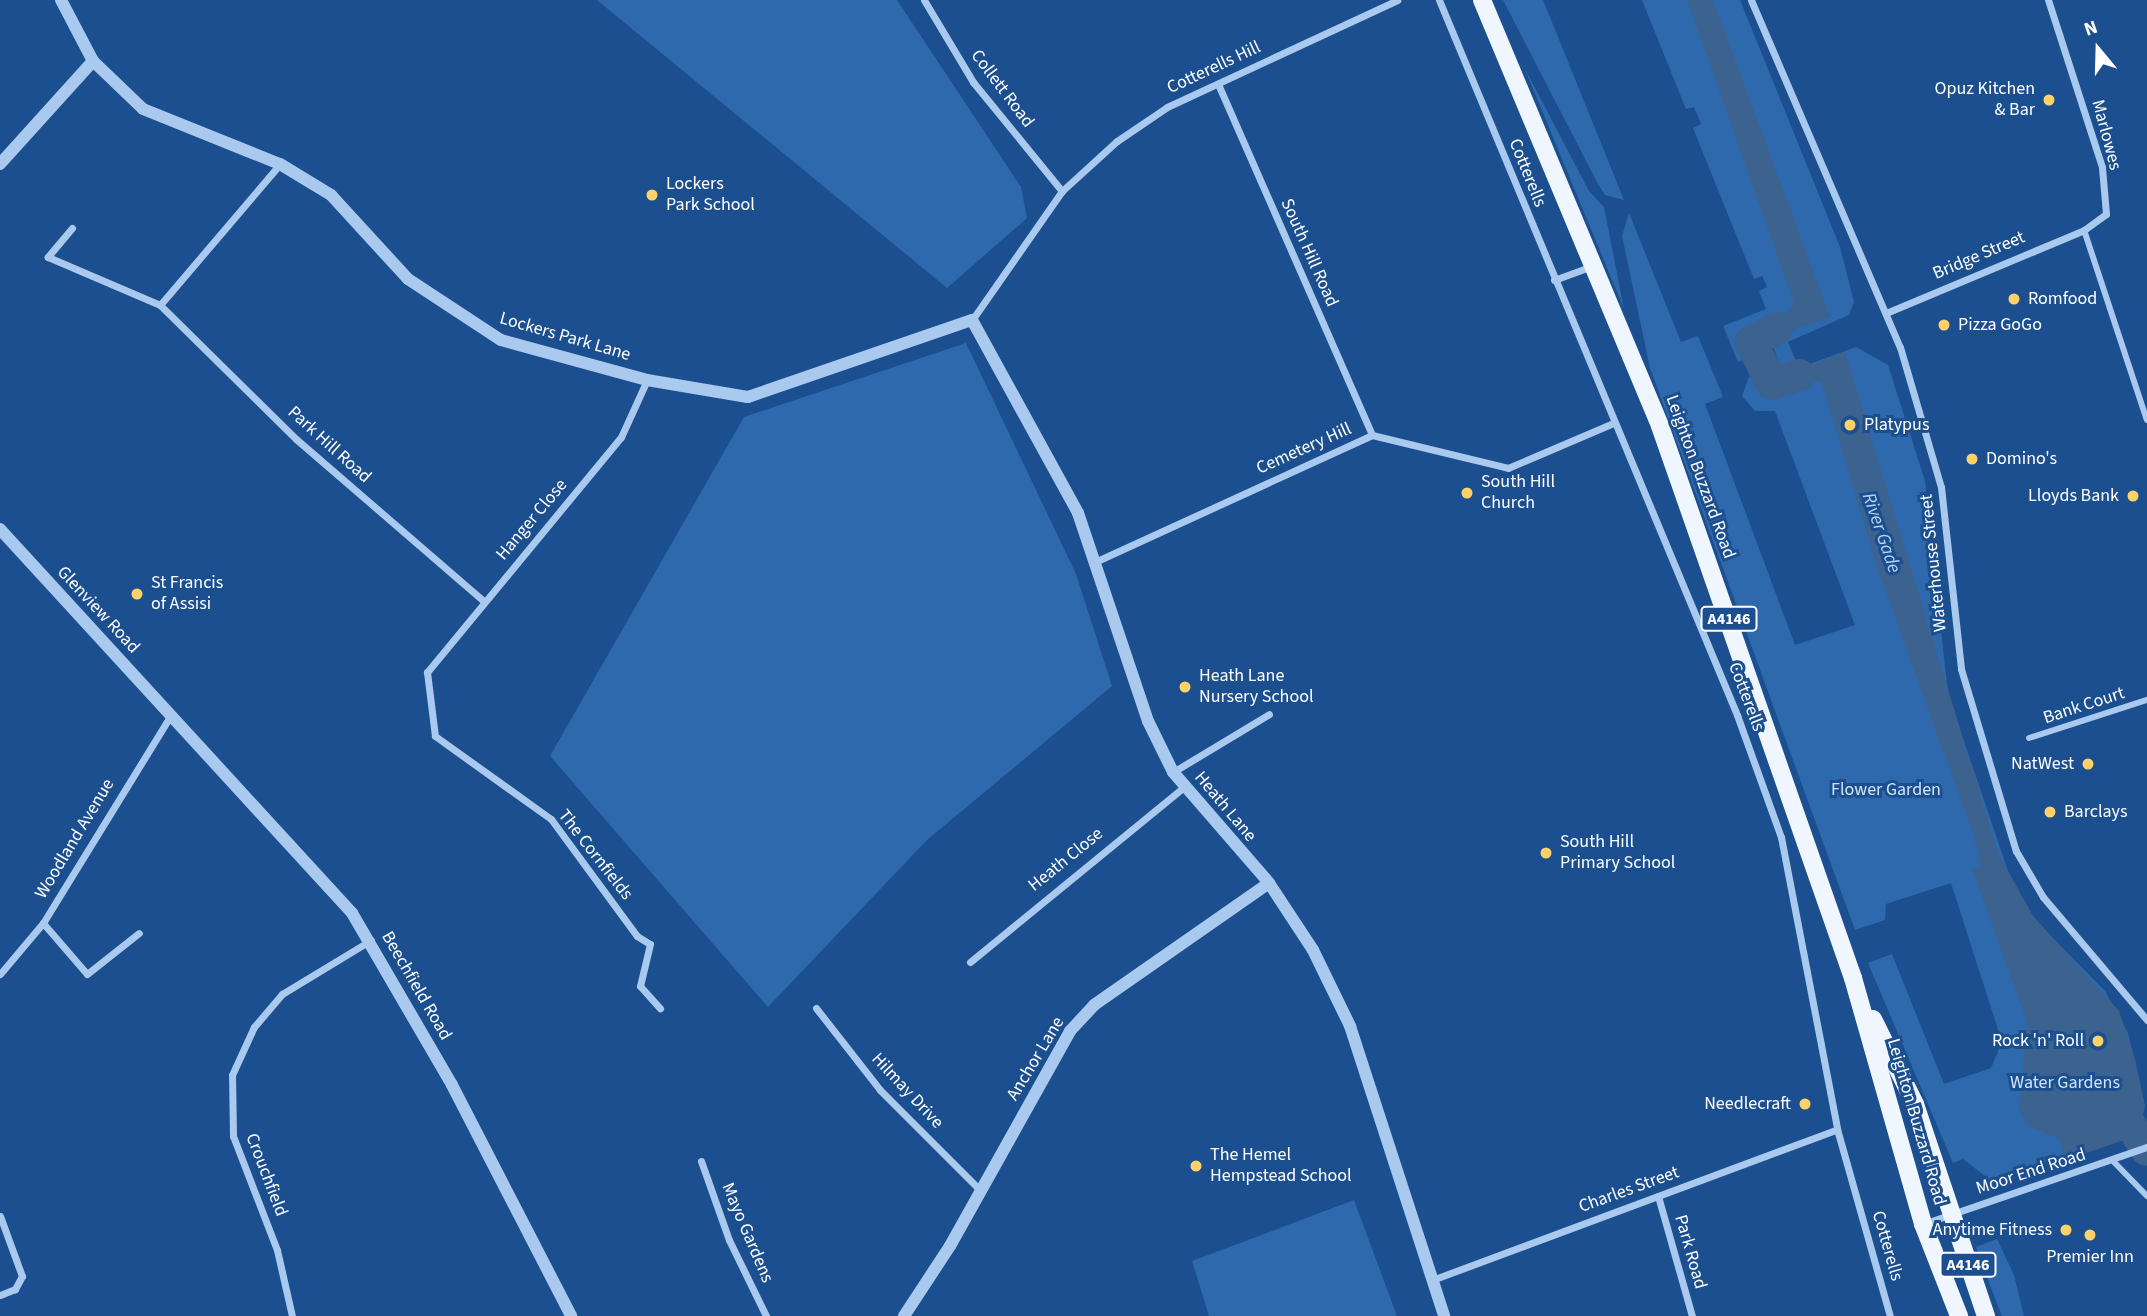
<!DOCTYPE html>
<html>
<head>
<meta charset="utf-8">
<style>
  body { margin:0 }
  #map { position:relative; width:2147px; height:1316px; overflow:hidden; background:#1b4f8f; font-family:"Source Sans 3",sans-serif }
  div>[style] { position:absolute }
  .green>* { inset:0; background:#2e69ad }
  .water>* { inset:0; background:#3c6290 }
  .river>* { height:32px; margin:-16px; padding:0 16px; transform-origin:16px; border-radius:16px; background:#3c6290 }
  .pedestrian>* { height:6px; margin:-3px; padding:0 3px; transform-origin:3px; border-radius:3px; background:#a9c9ee }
  .minor>* { height:7px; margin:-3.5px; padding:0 3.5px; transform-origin:3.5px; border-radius:3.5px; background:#a9c9ee }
  .tertiary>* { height:12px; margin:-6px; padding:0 6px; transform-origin:6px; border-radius:6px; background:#a9c9ee }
  .primary>* { height:18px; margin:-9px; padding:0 9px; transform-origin:9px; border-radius:9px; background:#f0f6ff }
  .dots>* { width:19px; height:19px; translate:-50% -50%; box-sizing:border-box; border:4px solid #1b4f8f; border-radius:50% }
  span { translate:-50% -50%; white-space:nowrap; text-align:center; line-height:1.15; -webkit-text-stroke:6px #1b4f8f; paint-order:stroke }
  .shield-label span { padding:2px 5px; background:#1b4f8f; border:2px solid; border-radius:5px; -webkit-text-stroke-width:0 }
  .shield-label { font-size:16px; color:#fff; font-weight:700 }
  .street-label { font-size:18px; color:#fff }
  .poi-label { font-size:18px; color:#fff }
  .right { translate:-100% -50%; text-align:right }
  .left { translate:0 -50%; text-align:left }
  .park-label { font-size:18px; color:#cfe3fa }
  .water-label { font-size:19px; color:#b5d3f5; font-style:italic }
  .north { position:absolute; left:2063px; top:14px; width:70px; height:70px; -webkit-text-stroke:5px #1b4f8f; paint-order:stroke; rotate:341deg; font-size:19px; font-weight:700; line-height:28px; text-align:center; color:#fff }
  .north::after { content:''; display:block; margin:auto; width:24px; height:32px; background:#fff; clip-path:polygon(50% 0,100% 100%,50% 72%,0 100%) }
</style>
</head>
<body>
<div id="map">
  <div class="green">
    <div style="clip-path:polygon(597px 0,897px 0,1021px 187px,1027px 218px,947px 288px)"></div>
    <div style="clip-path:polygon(1503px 0,1543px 0,1624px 200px,1605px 195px,1598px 184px)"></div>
    <div style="clip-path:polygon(1642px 0,1740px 0,1840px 247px,1854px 302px,1849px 315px,1788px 342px,1799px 368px,1856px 347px,1888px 365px,1925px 481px,1948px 694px,2013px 886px,2038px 923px,2105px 991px,2128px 1033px,2145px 1106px,2140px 1127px,2127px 1139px,1989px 1179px,1963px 1159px,1953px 1163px,1868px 963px,1892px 954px,1944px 1084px,1991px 1068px,2002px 1042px,1951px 883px,1886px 904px,1885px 920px,1855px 930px,1650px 368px,1622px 236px,1629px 213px,1681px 342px,1698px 336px,1723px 397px,1705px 404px,1795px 645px,1855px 625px,1775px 411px,1755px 411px,1742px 396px,1749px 377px,1772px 368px,1776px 376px,1783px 373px,1773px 347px,1738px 362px,1723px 326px,1766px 309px,1759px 291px,1767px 287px,1762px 276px,1754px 279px,1693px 128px,1701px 124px,1694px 107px,1686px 109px)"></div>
    <div style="clip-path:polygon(1524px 67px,1589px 191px,1604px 207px,1624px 309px)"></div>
    <div style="clip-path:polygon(966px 343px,1076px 574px,1112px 686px,927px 840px,768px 1007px,550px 756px,744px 417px)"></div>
    <div style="clip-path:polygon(1354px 1200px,1397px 1316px,1209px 1316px,1192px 1261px)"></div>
    <div style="clip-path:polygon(1997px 1239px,2014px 1275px,2024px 1316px,2002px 1316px,1986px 1275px,1976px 1247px)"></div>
  </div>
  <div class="water">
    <div style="clip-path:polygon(1687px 0,1713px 0,1830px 317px,1758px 341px,1761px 352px,1752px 356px,1746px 341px,1774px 327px,1794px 303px)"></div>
    <div style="clip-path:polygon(1845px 352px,1998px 853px,2033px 916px,2119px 1011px,2135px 1059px,2145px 1106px,2140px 1127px,2127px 1139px,2066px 1160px,2059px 1139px,2027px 1125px,2019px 1110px,2027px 1022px,1972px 869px,1981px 865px,1973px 834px,1878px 570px,1821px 381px,1769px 388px,1762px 372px,1770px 370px,1775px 379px)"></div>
  </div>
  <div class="river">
    <div style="left:1777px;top:328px;width:30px;rotate:152deg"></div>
    <div style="left:1751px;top:342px;width:47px;rotate:63.4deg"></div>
    <div style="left:1772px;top:384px;width:29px;rotate:-18deg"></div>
    <div style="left:2112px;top:1096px;width:64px;rotate:57.1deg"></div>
  </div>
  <div class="pedestrian">
    <div style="left:2084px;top:230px;width:200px;rotate:71.7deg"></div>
    <div style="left:2029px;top:738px;width:124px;rotate:-17.9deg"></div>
    <div style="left:2113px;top:1161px;width:49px;rotate:45.8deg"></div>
  </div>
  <div class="minor">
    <div style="left:924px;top:0;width:96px;rotate:59.1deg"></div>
    <div style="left:973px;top:82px;width:141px;rotate:50.8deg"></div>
    <div style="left:1439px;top:0;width:775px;rotate:67.37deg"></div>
    <div style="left:1737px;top:715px;width:130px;rotate:70.2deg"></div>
    <div style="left:1781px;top:837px;width:297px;rotate:79.1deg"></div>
    <div style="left:1837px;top:1129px;width:194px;rotate:74.2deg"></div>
    <div style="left:1751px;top:0;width:378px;rotate:66.8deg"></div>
    <div style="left:1900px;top:347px;width:146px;rotate:73.7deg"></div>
    <div style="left:1941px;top:487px;width:183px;rotate:83.7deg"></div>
    <div style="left:1961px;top:669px;width:190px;rotate:73.2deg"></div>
    <div style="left:2016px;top:851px;width:53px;rotate:59.6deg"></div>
    <div style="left:2043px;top:897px;width:161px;rotate:49.8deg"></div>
    <div style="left:1218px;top:84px;width:383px;rotate:66.3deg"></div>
    <div style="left:72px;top:228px;width:38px;rotate:130deg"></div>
    <div style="left:48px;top:257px;width:122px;rotate:23.2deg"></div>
    <div style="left:160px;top:305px;width:191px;rotate:44.6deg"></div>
    <div style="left:296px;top:439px;width:248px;rotate:40.8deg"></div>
    <div style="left:1554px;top:280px;width:40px;rotate:-20.2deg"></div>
    <div style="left:160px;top:305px;width:185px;rotate:-49.6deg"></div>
    <div style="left:1886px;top:313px;width:215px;rotate:-22.7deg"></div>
    <div style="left:2084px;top:230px;width:27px;rotate:-36deg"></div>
    <div style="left:2106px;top:214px;width:47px;rotate:-94.9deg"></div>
    <div style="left:2102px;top:167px;width:176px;rotate:-107.9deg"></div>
    <div style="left:972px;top:320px;width:157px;rotate:-55.1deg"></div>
    <div style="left:1062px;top:191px;width:74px;rotate:-42.3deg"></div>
    <div style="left:1117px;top:141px;width:60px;rotate:-34.2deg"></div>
    <div style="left:1167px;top:107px;width:254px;rotate:-24.9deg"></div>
    <div style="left:647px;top:380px;width:63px;rotate:114.5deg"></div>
    <div style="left:621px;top:437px;width:305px;rotate:129.5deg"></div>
    <div style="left:427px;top:672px;width:64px;rotate:82.9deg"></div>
    <div style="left:435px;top:736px;width:143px;rotate:35.6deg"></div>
    <div style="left:551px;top:819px;width:145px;rotate:53.7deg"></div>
    <div style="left:637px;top:936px;width:15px;rotate:32deg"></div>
    <div style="left:650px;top:944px;width:43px;rotate:103.4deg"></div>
    <div style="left:640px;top:986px;width:30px;rotate:48deg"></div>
    <div style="left:1097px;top:561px;width:302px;rotate:-24.6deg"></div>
    <div style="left:1372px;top:435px;width:140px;rotate:13.6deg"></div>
    <div style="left:1508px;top:468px;width:112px;rotate:-23.1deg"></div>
    <div style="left:1173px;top:772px;width:112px;rotate:-31.1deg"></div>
    <div style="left:43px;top:923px;width:67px;rotate:49.2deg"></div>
    <div style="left:87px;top:974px;width:66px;rotate:-38.3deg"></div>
    <div style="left:970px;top:962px;width:278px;rotate:-39.3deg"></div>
    <div style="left:0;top:974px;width:67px;rotate:-49.9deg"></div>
    <div style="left:43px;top:923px;width:244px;rotate:-58.4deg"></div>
    <div style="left:816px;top:1008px;width:104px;rotate:52deg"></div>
    <div style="left:880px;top:1090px;width:141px;rotate:45deg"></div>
    <div style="left:701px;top:1161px;width:84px;rotate:70.5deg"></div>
    <div style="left:729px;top:1240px;width:85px;rotate:64deg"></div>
    <div style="left:1658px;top:1196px;width:125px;rotate:74.2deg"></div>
    <div style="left:0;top:1216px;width:64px;rotate:69.9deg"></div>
    <div style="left:22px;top:1276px;width:15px;rotate:118deg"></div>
    <div style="left:15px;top:1289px;width:16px;rotate:158deg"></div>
    <div style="left:1923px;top:1224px;width:237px;rotate:-19deg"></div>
    <div style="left:1432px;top:1280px;width:432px;rotate:-20.4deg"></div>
    <div style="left:292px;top:1316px;width:68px;rotate:-102.8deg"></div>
    <div style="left:277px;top:1250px;width:122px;rotate:-111.1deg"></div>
    <div style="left:233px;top:1136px;width:61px;rotate:-90.9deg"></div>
    <div style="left:232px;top:1075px;width:53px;rotate:-65.4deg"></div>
    <div style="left:254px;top:1027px;width:43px;rotate:-49.7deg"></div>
    <div style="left:282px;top:994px;width:104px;rotate:-31.2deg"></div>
  </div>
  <div class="tertiary">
    <div style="left:61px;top:0;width:69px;rotate:62.3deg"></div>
    <div style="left:93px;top:61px;width:69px;rotate:43.8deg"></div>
    <div style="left:143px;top:109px;width:148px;rotate:21.9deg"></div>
    <div style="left:280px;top:164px;width:60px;rotate:31.3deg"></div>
    <div style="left:331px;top:195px;width:114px;rotate:47.5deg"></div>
    <div style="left:408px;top:279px;width:111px;rotate:33.3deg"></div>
    <div style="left:501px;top:340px;width:151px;rotate:15.3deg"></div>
    <div style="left:647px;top:380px;width:102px;rotate:9.6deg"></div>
    <div style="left:748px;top:397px;width:237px;rotate:-19deg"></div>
    <div style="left:972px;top:320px;width:220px;rotate:61.2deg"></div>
    <div style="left:1078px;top:513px;width:219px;rotate:71.4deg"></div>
    <div style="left:1148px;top:721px;width:57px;rotate:63.9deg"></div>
    <div style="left:1173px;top:772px;width:147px;rotate:49.1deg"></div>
    <div style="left:1269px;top:883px;width:80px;rotate:56.7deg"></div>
    <div style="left:1313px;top:950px;width:85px;rotate:64deg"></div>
    <div style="left:1350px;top:1026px;width:305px;rotate:72deg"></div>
    <div style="left:0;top:164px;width:139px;rotate:-47.9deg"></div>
    <div style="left:0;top:529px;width:521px;rotate:47.49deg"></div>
    <div style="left:352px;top:913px;width:199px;rotate:59.8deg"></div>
    <div style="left:452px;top:1085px;width:260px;rotate:62.7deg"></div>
    <div style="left:904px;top:1316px;width:84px;rotate:-56.7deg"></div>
    <div style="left:950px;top:1246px;width:246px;rotate:-60.8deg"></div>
    <div style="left:1070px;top:1031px;width:35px;rotate:-47deg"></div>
    <div style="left:1094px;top:1005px;width:213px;rotate:-34.9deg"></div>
  </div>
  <div class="primary">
    <div style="left:1482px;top:0;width:462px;rotate:67.3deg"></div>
    <div style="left:1660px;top:426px;width:585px;rotate:70.73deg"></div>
    <div style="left:1853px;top:978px;width:256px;rotate:74.1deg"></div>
    <div style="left:1923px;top:1224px;width:99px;rotate:68.6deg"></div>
    <div style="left:1873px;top:1019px;width:95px;rotate:63.7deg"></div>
    <div style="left:1915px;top:1104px;width:224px;rotate:71.5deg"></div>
  </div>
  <div class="dots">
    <div style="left:2049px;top:100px;background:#ffd166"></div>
    <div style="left:652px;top:195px;background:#ffd166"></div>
    <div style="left:2014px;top:299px;background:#ffd166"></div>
    <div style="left:1944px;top:325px;background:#ffd166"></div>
    <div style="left:1850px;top:425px;background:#ffd166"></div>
    <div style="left:1972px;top:459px;background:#ffd166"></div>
    <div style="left:1467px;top:493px;background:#ffd166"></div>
    <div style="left:2133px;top:496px;background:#ffd166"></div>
    <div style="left:137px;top:594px;background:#ffd166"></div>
    <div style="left:1185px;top:687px;background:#ffd166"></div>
    <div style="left:2088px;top:764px;background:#ffd166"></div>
    <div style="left:2050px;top:812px;background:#ffd166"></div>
    <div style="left:1546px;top:853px;background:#ffd166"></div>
    <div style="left:2098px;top:1041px;background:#ffd166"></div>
    <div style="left:1805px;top:1104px;background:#ffd166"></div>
    <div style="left:1196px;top:1166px;background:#ffd166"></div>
    <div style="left:2066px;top:1230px;background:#ffd166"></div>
    <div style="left:2090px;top:1235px;background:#ffd166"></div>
  </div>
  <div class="shield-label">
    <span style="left:1729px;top:619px">A4146</span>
    <span style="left:1968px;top:1265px">A4146</span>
  </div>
  <div class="street-label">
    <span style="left:1214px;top:68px;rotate:-25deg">Cotterells Hill</span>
    <span style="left:1002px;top:89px;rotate:53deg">Collett Road</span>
    <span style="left:2106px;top:135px;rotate:75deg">Marlowes</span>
    <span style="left:1527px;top:173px;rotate:68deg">Cotterells</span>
    <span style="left:1309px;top:253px;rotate:66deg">South Hill Road</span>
    <span style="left:1979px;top:256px;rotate:-23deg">Bridge Street</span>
    <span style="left:565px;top:337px;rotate:16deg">Lockers Park Lane</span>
    <span style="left:329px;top:445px;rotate:42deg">Park Hill Road</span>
    <span style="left:1304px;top:449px;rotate:-24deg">Cemetery Hill</span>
    <span style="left:1700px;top:477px;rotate:70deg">Leighton Buzzard Road</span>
    <span style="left:532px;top:520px;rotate:-50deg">Hanger Close</span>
    <span style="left:1934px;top:563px;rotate:-96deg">Waterhouse Street</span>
    <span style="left:98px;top:610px;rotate:47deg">Glenview Road</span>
    <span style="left:1746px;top:697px;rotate:69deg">Cotterells</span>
    <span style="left:2084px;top:706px;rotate:-18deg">Bank Court</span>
    <span style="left:1225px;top:807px;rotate:50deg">Heath Lane</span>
    <span style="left:75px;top:839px;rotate:-59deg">Woodland Avenue</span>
    <span style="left:595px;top:855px;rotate:52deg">The Cornfields</span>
    <span style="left:1066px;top:860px;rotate:-39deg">Heath Close</span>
    <span style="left:416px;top:986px;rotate:60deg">Beechfield Road</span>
    <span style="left:1036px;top:1059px;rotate:-59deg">Anchor Lane</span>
    <span style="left:907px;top:1091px;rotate:47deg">Hilmay Drive</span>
    <span style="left:1916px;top:1122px;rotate:74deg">Leighton Buzzard Road</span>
    <span style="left:2031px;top:1172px;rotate:-18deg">Moor End Road</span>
    <span style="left:266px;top:1175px;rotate:69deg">Crouchfield</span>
    <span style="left:1629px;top:1190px;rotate:-20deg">Charles Street</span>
    <span style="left:747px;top:1233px;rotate:67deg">Mayo Gardens</span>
    <span style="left:1887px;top:1246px;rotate:74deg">Cotterells</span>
    <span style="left:1690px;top:1252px;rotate:74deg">Park Road</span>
  </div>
  <div class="poi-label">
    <span class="right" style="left:2035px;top:100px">Opuz Kitchen<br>&amp; Bar</span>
    <span class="left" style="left:666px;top:195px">Lockers<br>Park School</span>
    <span class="left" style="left:2028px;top:299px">Romfood</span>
    <span class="left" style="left:1958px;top:325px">Pizza GoGo</span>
    <span class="left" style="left:1864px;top:425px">Platypus</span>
    <span class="left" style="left:1986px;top:459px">Domino's</span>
    <span class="left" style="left:1481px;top:493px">South Hill<br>Church</span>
    <span class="right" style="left:2119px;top:496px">Lloyds Bank</span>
    <span class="left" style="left:151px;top:594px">St Francis<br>of Assisi</span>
    <span class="left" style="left:1199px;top:687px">Heath Lane<br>Nursery School</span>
    <span class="right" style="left:2074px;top:764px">NatWest</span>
    <span class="left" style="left:2064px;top:812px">Barclays</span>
    <span class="left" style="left:1560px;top:853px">South Hill<br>Primary School</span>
    <span class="right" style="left:2084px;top:1041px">Rock 'n' Roll</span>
    <span class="right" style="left:1791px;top:1104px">Needlecraft</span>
    <span class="left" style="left:1210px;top:1166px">The Hemel<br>Hempstead School</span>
    <span class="right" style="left:2052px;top:1230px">Anytime Fitness</span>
    <span style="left:2090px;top:1257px">Premier Inn</span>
  </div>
  <div class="park-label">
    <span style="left:1886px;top:790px">Flower Garden</span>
    <span style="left:2065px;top:1083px">Water Gardens</span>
  </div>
  <div class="water-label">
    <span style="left:1881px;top:533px;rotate:71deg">River Gade</span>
  </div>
  <div class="north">N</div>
</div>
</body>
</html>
